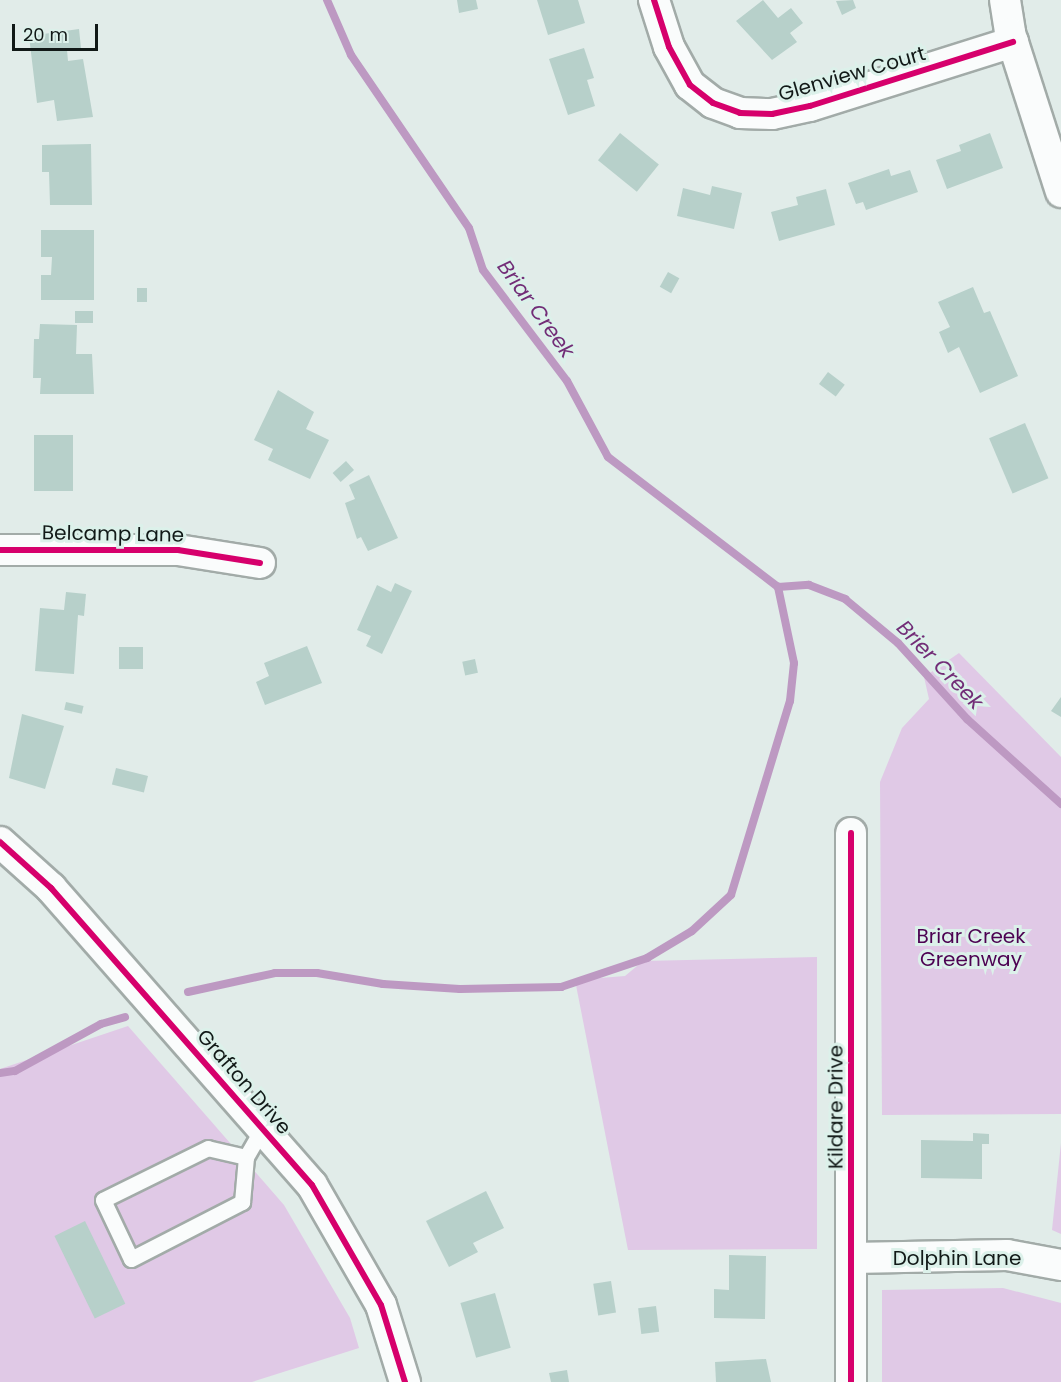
<!DOCTYPE html>
<html>
<head>
<meta charset="utf-8">
<style>
  body { margin:0 }
  #map { position:relative; width:1061px; height:1382px; overflow:hidden; background:#e1ece9; font-family:Poppins,sans-serif }
  div>[style] { position:absolute }
  .green>* { inset:0; background:#e0c9e6 }
  .stream>* { height:8px; margin:-4px; padding:0 4px; transform-origin:4px; border-radius:4px; background:#bd99c2 }
  .building>* { inset:0; background:#b7d0ca; transform-origin:0 0 }
  .roads { filter:drop-shadow(2px 0 #a2aba8) drop-shadow(-2px 0 #a2aba8) drop-shadow(0 2px #a2aba8) drop-shadow(0 -2px #a2aba8) }
  .service>* { height:15px; margin:-7.5px; padding:0 7.5px; transform-origin:7.5px; border-radius:7.5px; background:#fafcfc }
  .minor>* { height:30px; margin:-15px; padding:0 15px; transform-origin:15px; border-radius:15px; background:#fafcfc }
  .cycleway>* { height:6px; margin:-3px; padding:0 3px; transform-origin:3px; border-radius:3px; background:#d6006c }
  span { translate:-50% -50%; white-space:nowrap; text-align:center; line-height:1.15; -webkit-text-stroke:6px #dcf1ea; paint-order:stroke }
  .street-label { font-size:20px; color:#111917 }
  .park-label { font-size:20px; color:#4c0252 }
  .water-label { font-size:21px; color:#722d77; font-style:italic }
  .scale { position:absolute; left:12px; top:24px; width:86px; height:27px; box-sizing:border-box; border:3px solid #111917; border-top:0; padding-left:8px; font-size:18px; line-height:21px; white-space:nowrap; color:#111917; -webkit-text-stroke:4px #dcf1ea; paint-order:stroke }
</style>
</head>
<body>
<div id="map">
  <div class="green">
    <div style="clip-path:polygon(959px 653px,1061px 757px,1061px 1114px,882px 1115px,880px 782px,902px 728px,929px 699px,924px 677px)"></div>
    <div style="clip-path:polygon(817px 957px,817px 1249px,628px 1250px,575px 980px,625px 976px,643px 961px)"></div>
    <div style="clip-path:polygon(128px 1026px,284px 1205px,350px 1318px,359px 1348px,252px 1382px,0 1382px,0 1069px)"></div>
    <div style="clip-path:polygon(1061px 1143px,1061px 1234px,1052px 1230px)"></div>
    <div style="clip-path:polygon(1003px 1288px,1061px 1303px,1061px 1382px,882px 1382px,882px 1290px)"></div>
  </div>
  <div class="stream">
    <div style="left:327px;top:0;width:60px;rotate:66.4deg"></div>
    <div style="left:351px;top:55px;width:209px;rotate:55.7deg"></div>
    <div style="left:469px;top:228px;width:44px;rotate:71.6deg"></div>
    <div style="left:483px;top:270px;width:139px;rotate:52.9deg"></div>
    <div style="left:567px;top:381px;width:86px;rotate:61.7deg"></div>
    <div style="left:608px;top:457px;width:214px;rotate:37.4deg"></div>
    <div style="left:778px;top:587px;width:31px;rotate:-4deg"></div>
    <div style="left:809px;top:585px;width:39px;rotate:21deg"></div>
    <div style="left:845px;top:599px;width:69px;rotate:39.7deg"></div>
    <div style="left:898px;top:643px;width:103px;rotate:47.8deg"></div>
    <div style="left:967px;top:719px;width:127px;rotate:42.1deg"></div>
    <div style="left:188px;top:992px;width:89px;rotate:-12.3deg"></div>
    <div style="left:275px;top:973px;width:42px"></div>
    <div style="left:317px;top:973px;width:67px;rotate:9.5deg"></div>
    <div style="left:383px;top:984px;width:77px;rotate:3.7deg"></div>
    <div style="left:460px;top:989px;width:101px;rotate:-1.1deg"></div>
    <div style="left:561px;top:987px;width:91px;rotate:-18.6deg"></div>
    <div style="left:647px;top:958px;width:52px;rotate:-31deg"></div>
    <div style="left:692px;top:931px;width:53px;rotate:-42.7deg"></div>
    <div style="left:731px;top:895px;width:203px;rotate:-73.1deg"></div>
    <div style="left:790px;top:701px;width:38px;rotate:-84deg"></div>
    <div style="left:794px;top:663px;width:78px;rotate:-101.9deg"></div>
    <div style="left:0;top:1073px;width:15px;rotate:-8deg"></div>
    <div style="left:15px;top:1071px;width:98px;rotate:-28.7deg"></div>
    <div style="left:101px;top:1024px;width:25px;rotate:-16deg"></div>
  </div>
  <div class="building">
    <div style="clip-path:polygon(457px 0,476px 0,478px 9px,459px 13px)"></div>
    <div style="clip-path:polygon(537px 0,578px 0,585px 23px,548px 35px)"></div>
    <div style="clip-path:polygon(763px 0,778px 18px,791px 8px,803px 23px,790px 33px,797px 42px,772px 60px,736px 21px)"></div>
    <div style="clip-path:polygon(853px 0,856px 8px,842px 15px,836px 1px)"></div>
    <div style="clip-path:polygon(79px 29px,81px 48px,67px 50px,68px 61px,83px 59px,93px 117px,57px 121px,54px 100px,37px 103px,29px 36px)"></div>
    <div style="clip-path:polygon(584px 48px,594px 78px,587px 80px,595px 106px,568px 115px,549px 59px)"></div>
    <div style="left:620px;top:133px;width:50px;height:35px;rotate:39deg"></div>
    <div style="clip-path:polygon(990px 133px,1003px 168px,947px 189px,936px 160px,961px 151px,959px 145px)"></div>
    <div style="clip-path:polygon(91px 144px,92px 205px,50px 205px,49px 172px,42px 172px,42px 145px)"></div>
    <div style="clip-path:polygon(889px 169px,891px 176px,910px 170px,918px 192px,866px 210px,863px 202px,856px 204px,848px 183px)"></div>
    <div style="clip-path:polygon(712px 186px,742px 193px,734px 229px,677px 216px,683px 188px,710px 195px)"></div>
    <div style="clip-path:polygon(826px 189px,835px 225px,779px 241px,771px 212px,798px 205px,796px 197px)"></div>
    <div style="clip-path:polygon(41px 230px,94px 230px,94px 300px,41px 300px,41px 275px,51px 275px,52px 257px,41px 257px)"></div>
    <div style="left:668px;top:272px;width:13px;height:17px;rotate:29deg"></div>
    <div style="clip-path:polygon(973px 287px,984px 313px,990px 311px,1018px 376px,980px 393px,959px 347px,948px 353px,939px 332px,950px 327px,938px 302px)"></div>
    <div style="left:137px;top:288px;width:10px;height:14px"></div>
    <div style="left:75px;top:311px;width:18px;height:12px"></div>
    <div style="clip-path:polygon(40px 324px,77px 325px,76px 354px,92px 354px,94px 394px,40px 394px,41px 378px,33px 378px,34px 339px,39px 339px)"></div>
    <div style="left:828px;top:372px;width:21px;height:15px;rotate:37deg"></div>
    <div style="clip-path:polygon(278px 390px,314px 412px,306px 429px,329px 440px,310px 479px,268px 460px,273px 449px,254px 440px)"></div>
    <div style="left:1025px;top:423px;width:60px;height:39px;rotate:67deg"></div>
    <div style="left:73px;top:435px;width:56px;height:39px;rotate:90deg"></div>
    <div style="left:346px;top:461px;width:12px;height:18px;rotate:48deg"></div>
    <div style="clip-path:polygon(369px 475px,398px 538px,368px 551px,361px 537px,357px 539px,345px 503px,355px 499px,349px 485px)"></div>
    <div style="clip-path:polygon(395px 583px,412px 591px,382px 654px,366px 646px,371px 636px,357px 630px,377px 585px,391px 592px)"></div>
    <div style="clip-path:polygon(66px 592px,86px 594px,84px 616px,78px 615px,74px 674px,35px 671px,40px 608px,64px 610px)"></div>
    <div style="clip-path:polygon(307px 646px,322px 683px,265px 705px,256px 682px,269px 676px,264px 663px)"></div>
    <div style="left:119px;top:647px;width:24px;height:22px"></div>
    <div style="left:475px;top:659px;width:14px;height:13px;rotate:78deg"></div>
    <div style="clip-path:polygon(1061px 697px,1061px 717px,1051px 711px)"></div>
    <div style="left:66px;top:702px;width:18px;height:8px;rotate:13deg"></div>
    <div style="clip-path:polygon(22px 714px,64px 726px,45px 789px,9px 778px)"></div>
    <div style="left:116px;top:768px;width:33px;height:17px;rotate:14deg"></div>
    <div style="clip-path:polygon(973px 1133px,989px 1134px,989px 1144px,982px 1144px,982px 1179px,921px 1178px,921px 1140px,973px 1141px)"></div>
    <div style="clip-path:polygon(486px 1191px,504px 1228px,473px 1243px,478px 1252px,449px 1267px,426px 1221px)"></div>
    <div style="left:85px;top:1221px;width:92px;height:34px;rotate:64deg"></div>
    <div style="clip-path:polygon(729px 1255px,766px 1256px,765px 1319px,714px 1318px,714px 1289px,729px 1290px)"></div>
    <div style="left:611px;top:1281px;width:32px;height:18px;rotate:81deg"></div>
    <div style="left:495px;top:1293px;width:57px;height:36px;rotate:74deg"></div>
    <div style="left:656px;top:1306px;width:26px;height:18px;rotate:83deg"></div>
    <div style="clip-path:polygon(766px 1359px,771px 1382px,716px 1382px,715px 1362px)"></div>
    <div style="clip-path:polygon(567px 1370px,569px 1382px,551px 1382px,549px 1373px)"></div>
  </div>
  <div class="roads">
    <div class="service">
      <div style="left:246px;top:1157px;width:39px;rotate:-167deg"></div>
      <div style="left:208px;top:1148px;width:117px;rotate:153.7deg"></div>
      <div style="left:103px;top:1200px;width:65px;rotate:64.6deg"></div>
      <div style="left:131px;top:1259px;width:125px;rotate:-27.2deg"></div>
      <div style="left:242px;top:1202px;width:45px;rotate:-84.9deg"></div>
      <div style="left:246px;top:1157px;width:32px;rotate:-60deg"></div>
    </div>
    <div class="minor">
      <div style="left:654px;top:0;width:49px;rotate:72.3deg"></div>
      <div style="left:669px;top:47px;width:43px;rotate:61.1deg"></div>
      <div style="left:690px;top:85px;width:29px;rotate:38deg"></div>
      <div style="left:713px;top:103px;width:29px;rotate:20deg"></div>
      <div style="left:740px;top:113px;width:32px;rotate:2deg"></div>
      <div style="left:772px;top:114px;width:39px;rotate:-12deg"></div>
      <div style="left:810px;top:106px;width:213px;rotate:-17.5deg"></div>
      <div style="left:1005px;top:0;width:33px;rotate:81deg"></div>
      <div style="left:1010px;top:33px;width:167px;rotate:72.2deg"></div>
      <div style="left:0;top:550px;width:178px"></div>
      <div style="left:178px;top:550px;width:83px;rotate:9deg"></div>
      <div style="left:851px;top:833px;width:549px;rotate:90deg"></div>
      <div style="left:0;top:842px;width:69px;rotate:42deg"></div>
      <div style="left:51px;top:888px;width:395px;rotate:48.7deg"></div>
      <div style="left:312px;top:1185px;width:138px;rotate:60.1deg"></div>
      <div style="left:381px;top:1305px;width:81px;rotate:72.7deg"></div>
      <div style="left:852px;top:1258px;width:155px;rotate:-1.1deg"></div>
      <div style="left:1007px;top:1255px;width:55px;rotate:10.5deg"></div>
    </div>
  </div>
  <div class="cycleway">
    <div style="left:654px;top:0;width:49px;rotate:72.3deg"></div>
    <div style="left:669px;top:47px;width:43px;rotate:61.1deg"></div>
    <div style="left:690px;top:85px;width:29px;rotate:38deg"></div>
    <div style="left:713px;top:103px;width:29px;rotate:20deg"></div>
    <div style="left:740px;top:113px;width:32px;rotate:2deg"></div>
    <div style="left:772px;top:114px;width:39px;rotate:-12deg"></div>
    <div style="left:810px;top:106px;width:213px;rotate:-17.5deg"></div>
    <div style="left:0;top:550px;width:178px"></div>
    <div style="left:178px;top:550px;width:83px;rotate:9deg"></div>
    <div style="left:851px;top:833px;width:549px;rotate:90deg"></div>
    <div style="left:0;top:842px;width:69px;rotate:42deg"></div>
    <div style="left:51px;top:888px;width:395px;rotate:48.7deg"></div>
    <div style="left:312px;top:1185px;width:138px;rotate:60.1deg"></div>
    <div style="left:381px;top:1305px;width:81px;rotate:72.7deg"></div>
  </div>
  <div class="street-label">
    <span style="left:852px;top:74px;rotate:-16deg">Glenview Court</span>
    <span style="left:113px;top:534px;rotate:1deg">Belcamp Lane</span>
    <span style="left:244px;top:1082px;rotate:49deg">Grafton Drive</span>
    <span style="left:836px;top:1107px;rotate:-90deg">Kildare Drive</span>
    <span style="left:957px;top:1258px">Dolphin Lane</span>
  </div>
  <div class="park-label">
    <span style="left:971px;top:948px">Briar Creek<br>Greenway</span>
  </div>
  <div class="water-label">
    <span style="left:536px;top:309px;rotate:54deg">Briar Creek</span>
    <span style="left:940px;top:665px;rotate:46deg">Brier Creek</span>
  </div>
  <div class="scale">20 m</div>
</div>
</body>
</html>
